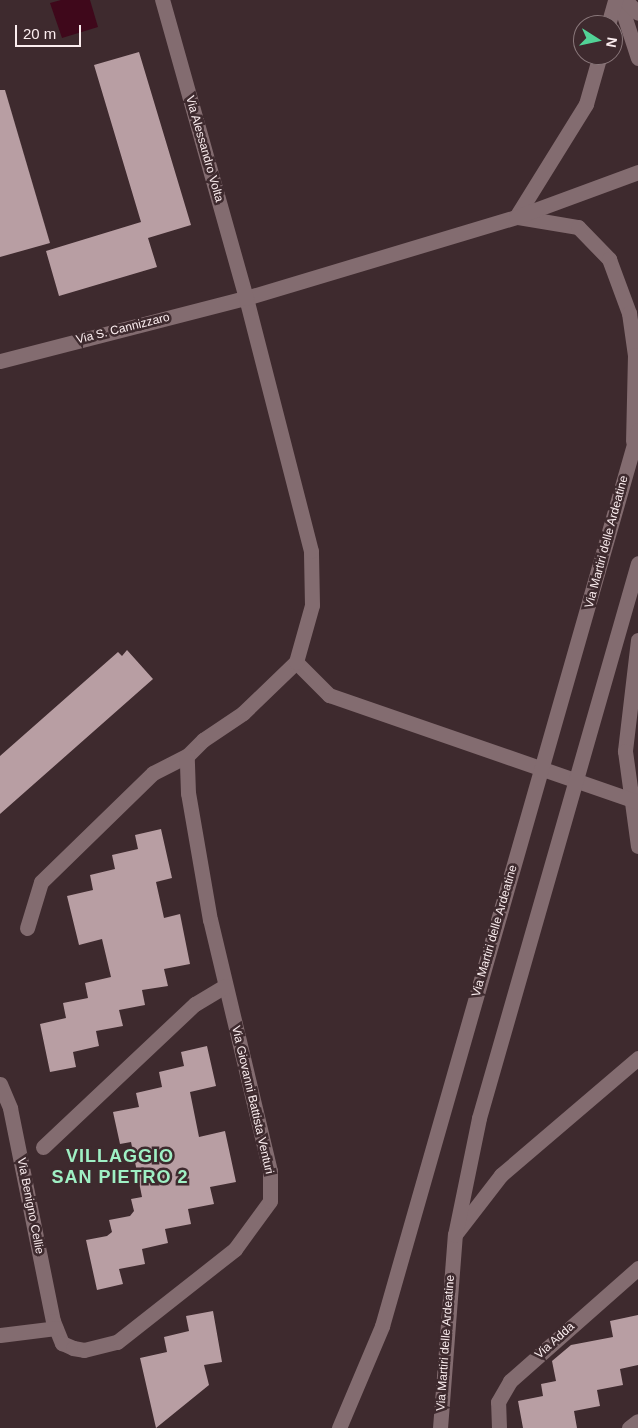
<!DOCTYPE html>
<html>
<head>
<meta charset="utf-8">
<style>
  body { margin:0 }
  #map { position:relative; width:638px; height:1428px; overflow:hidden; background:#3e2a2e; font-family:Helvetica,sans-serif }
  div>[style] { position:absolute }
  .water>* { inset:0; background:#3f081b }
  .building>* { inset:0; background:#b89ea3 }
  .minor>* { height:15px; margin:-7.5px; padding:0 7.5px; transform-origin:7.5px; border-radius:7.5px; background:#836c70 }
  span { translate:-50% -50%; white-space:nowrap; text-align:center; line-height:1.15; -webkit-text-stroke:5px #3e2a2e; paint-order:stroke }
  .street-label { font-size:12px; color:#fbedef }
  .district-label { font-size:18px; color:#9ff0c4; font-weight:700; letter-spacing:1px }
  .north { position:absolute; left:573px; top:15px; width:50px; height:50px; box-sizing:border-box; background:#3e2a2e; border:1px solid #8a787b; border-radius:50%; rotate:100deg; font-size:14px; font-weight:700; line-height:20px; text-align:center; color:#fbedef }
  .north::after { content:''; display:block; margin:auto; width:18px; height:22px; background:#52d397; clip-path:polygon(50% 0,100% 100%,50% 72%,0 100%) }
  .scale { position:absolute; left:15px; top:25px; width:66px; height:22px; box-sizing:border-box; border:2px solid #fbedef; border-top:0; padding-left:6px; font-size:15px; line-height:18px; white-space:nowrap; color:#fbedef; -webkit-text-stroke:4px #3e2a2e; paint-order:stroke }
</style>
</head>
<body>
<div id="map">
  <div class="water">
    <div style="clip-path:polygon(61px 0,90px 0,98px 27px,62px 38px,50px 3px)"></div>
  </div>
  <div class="building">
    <div style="clip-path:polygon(139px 52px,191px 225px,148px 238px,157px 267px,59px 296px,46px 251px,141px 222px,94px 65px)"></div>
    <div style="clip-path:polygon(0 90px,5px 90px,50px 243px,0 257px)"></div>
    <div style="clip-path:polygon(127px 650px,153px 679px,0 814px,0 756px,118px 652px,122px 656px)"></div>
    <div style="clip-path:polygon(161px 829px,172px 878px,156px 882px,164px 918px,180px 914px,190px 964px,164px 969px,168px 986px,142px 990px,145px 1005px,119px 1010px,123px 1026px,96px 1031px,99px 1046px,73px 1052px,76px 1067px,50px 1072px,40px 1024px,66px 1018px,63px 1003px,88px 998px,85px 983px,111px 977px,102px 939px,79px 945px,67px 896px,93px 890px,90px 875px,115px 869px,112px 855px,138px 849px,135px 835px)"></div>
    <div style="clip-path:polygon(207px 1046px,216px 1086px,190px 1092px,199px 1137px,225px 1131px,236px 1182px,210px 1187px,214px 1204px,188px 1209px,191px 1224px,165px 1229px,168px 1243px,142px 1249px,145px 1264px,119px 1269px,123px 1284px,97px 1290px,86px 1240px,107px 1236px,112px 1232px,109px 1220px,130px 1216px,134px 1211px,131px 1199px,142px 1197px,131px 1142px,120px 1144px,113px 1112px,139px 1107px,136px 1093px,162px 1087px,159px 1072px,184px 1066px,181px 1052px)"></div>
    <div style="clip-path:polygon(213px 1311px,222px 1362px,204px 1365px,209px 1385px,156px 1428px,140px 1358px,167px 1352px,164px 1337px,189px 1331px,186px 1316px)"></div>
    <div style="clip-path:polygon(638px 1315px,638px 1365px,620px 1369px,623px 1385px,597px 1390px,600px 1406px,574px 1411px,577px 1428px,523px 1428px,518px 1401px,543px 1396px,541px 1384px,556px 1381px,552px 1361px,571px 1345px,613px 1337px,610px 1321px)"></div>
  </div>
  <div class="minor">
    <div style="left:619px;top:0;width:61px;rotate:71.9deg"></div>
    <div style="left:625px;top:0;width:18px;rotate:45deg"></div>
    <div style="left:608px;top:25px;width:26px;rotate:-74deg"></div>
    <div style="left:516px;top:217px;width:133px;rotate:-58.2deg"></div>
    <div style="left:586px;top:104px;width:51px;rotate:-74.1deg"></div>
    <div style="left:518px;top:217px;width:61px;rotate:9.5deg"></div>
    <div style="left:578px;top:227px;width:45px;rotate:45.9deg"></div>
    <div style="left:609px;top:259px;width:58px;rotate:69.7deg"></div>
    <div style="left:629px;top:313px;width:42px;rotate:81.9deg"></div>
    <div style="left:635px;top:355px;width:86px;rotate:91.3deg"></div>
    <div style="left:0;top:361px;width:254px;rotate:-14.4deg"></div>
    <div style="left:246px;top:298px;width:282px;rotate:-16.7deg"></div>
    <div style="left:516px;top:217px;width:130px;rotate:-20.2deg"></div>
    <div style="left:638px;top:640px;width:112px;rotate:96.7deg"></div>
    <div style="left:625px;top:751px;width:96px;rotate:82.2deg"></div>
    <div style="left:296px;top:662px;width:47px;rotate:45deg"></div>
    <div style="left:329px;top:695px;width:327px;rotate:19.1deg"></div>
    <div style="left:27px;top:928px;width:48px;rotate:-73.1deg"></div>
    <div style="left:41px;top:882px;width:156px;rotate:-44.2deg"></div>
    <div style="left:153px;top:773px;width:38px;rotate:-27deg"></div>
    <div style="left:187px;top:756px;width:23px;rotate:-45deg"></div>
    <div style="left:203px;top:740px;width:48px;rotate:-34deg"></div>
    <div style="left:243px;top:713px;width:74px;rotate:-43.9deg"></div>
    <div style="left:296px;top:662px;width:59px;rotate:-74.3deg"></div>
    <div style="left:312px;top:605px;width:54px;rotate:-91.1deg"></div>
    <div style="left:311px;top:551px;width:261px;rotate:-104.4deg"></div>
    <div style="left:246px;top:298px;width:310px;rotate:-105.7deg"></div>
    <div style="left:0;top:1084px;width:26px;rotate:67deg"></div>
    <div style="left:10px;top:1108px;width:217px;rotate:78.6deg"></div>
    <div style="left:53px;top:1321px;width:24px;rotate:68deg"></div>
    <div style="left:62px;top:1343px;width:12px;rotate:24deg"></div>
    <div style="left:73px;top:1348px;width:11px;rotate:10deg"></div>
    <div style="left:84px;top:1350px;width:34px;rotate:-14deg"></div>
    <div style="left:117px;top:1342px;width:150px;rotate:-38.2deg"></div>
    <div style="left:235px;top:1249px;width:59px;rotate:-53.9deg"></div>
    <div style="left:270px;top:1201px;width:30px;rotate:-90deg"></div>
    <div style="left:270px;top:1171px;width:258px;rotate:-103.4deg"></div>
    <div style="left:210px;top:920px;width:129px;rotate:-99.8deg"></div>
    <div style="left:188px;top:793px;width:37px;rotate:-92deg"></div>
    <div style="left:43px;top:1147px;width:209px;rotate:-43.3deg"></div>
    <div style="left:195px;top:1004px;width:35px;rotate:-31deg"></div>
    <div style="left:457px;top:1232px;width:72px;rotate:-52.3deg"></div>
    <div style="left:501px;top:1175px;width:180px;rotate:-40.5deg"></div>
    <div style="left:0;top:1335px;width:56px;rotate:-7.1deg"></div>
    <div style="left:339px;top:1428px;width:111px;rotate:-67.1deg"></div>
    <div style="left:382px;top:1326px;width:932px;rotate:-74.05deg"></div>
    <div style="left:440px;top:1428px;width:194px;rotate:-85.6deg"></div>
    <div style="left:455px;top:1235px;width:119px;rotate:-78.4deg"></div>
    <div style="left:479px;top:1118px;width:577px;rotate:-74.01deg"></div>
    <div style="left:499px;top:1428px;width:26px;rotate:-92deg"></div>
    <div style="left:498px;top:1402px;width:24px;rotate:-60deg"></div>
    <div style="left:510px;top:1381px;width:171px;rotate:-41.4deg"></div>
    <div style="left:629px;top:1428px;width:11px;rotate:-38deg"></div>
  </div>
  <div class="street-label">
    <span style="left:204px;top:149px;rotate:74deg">Via Alessandro Volta</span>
    <span style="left:123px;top:329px;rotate:-14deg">Via S. Cannizzaro</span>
    <span style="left:607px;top:542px;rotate:-75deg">Via Martiri delle Ardeatine</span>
    <span style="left:495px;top:931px;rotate:-74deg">Via Martiri delle Ardeatine</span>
    <span style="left:252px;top:1100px;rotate:77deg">Via Giovanni Battista Venturi</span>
    <span style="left:30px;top:1206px;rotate:79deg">Via Benigno Cellie</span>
    <span style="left:555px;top:1341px;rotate:-42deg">Via Adda</span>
    <span style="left:446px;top:1343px;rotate:-86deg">Via Martiri delle Ardeatine</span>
  </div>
  <div class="district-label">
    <span style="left:120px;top:1167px">VILLAGGIO<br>SAN PIETRO 2</span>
  </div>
  <div class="north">N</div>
  <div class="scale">20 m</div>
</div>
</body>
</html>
